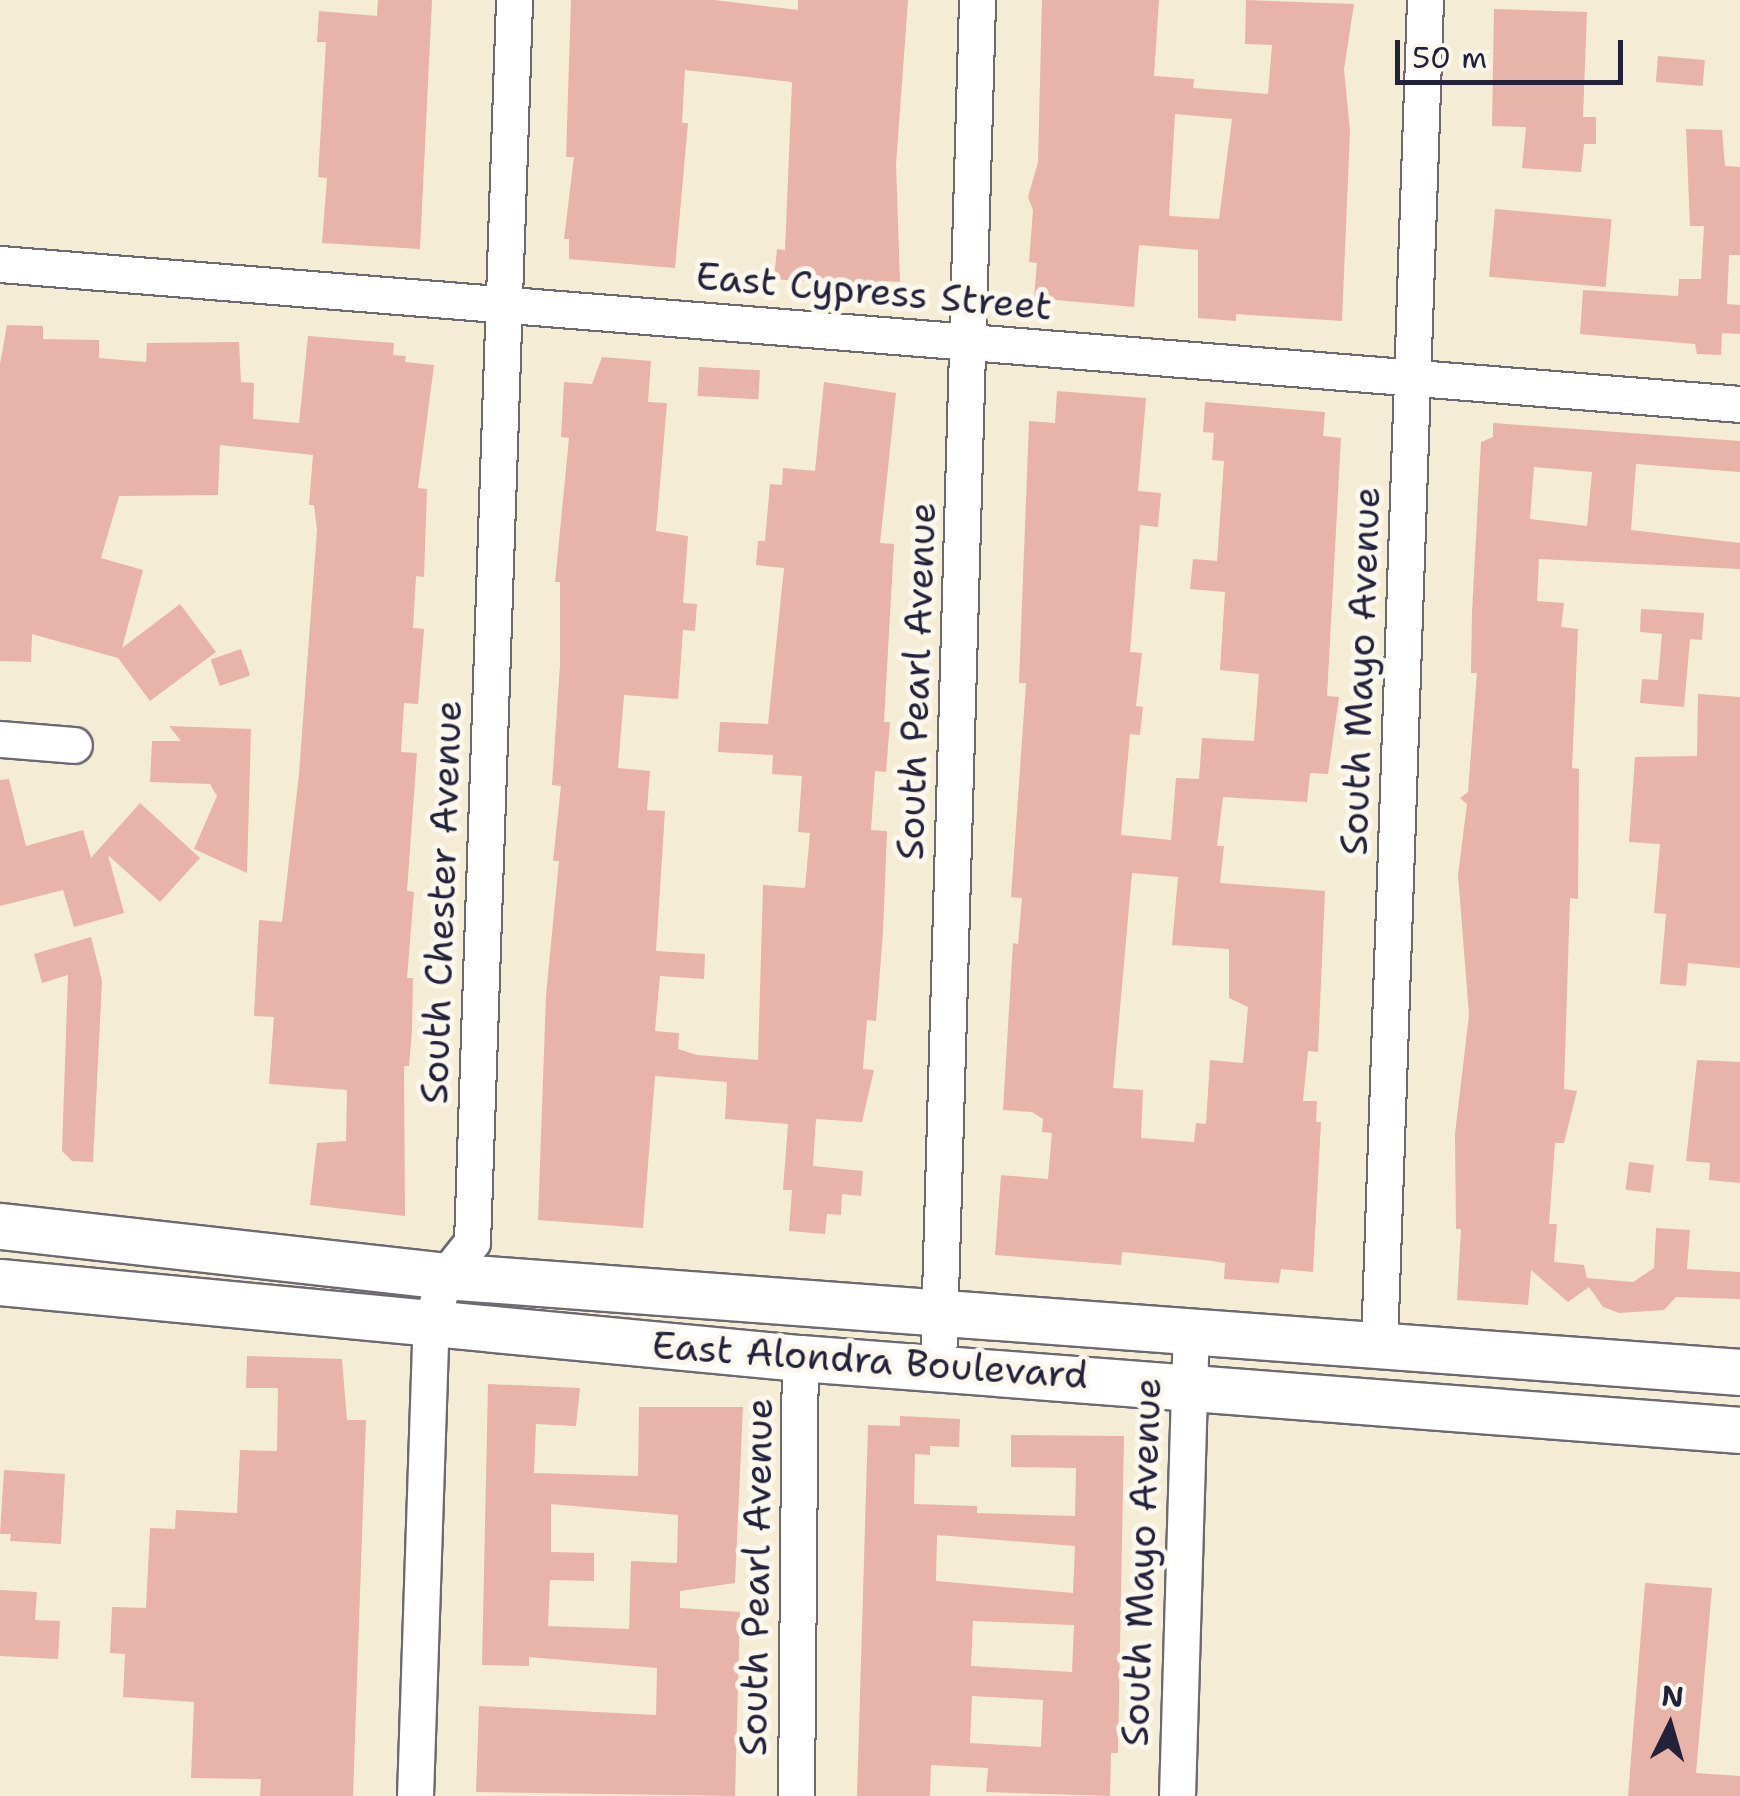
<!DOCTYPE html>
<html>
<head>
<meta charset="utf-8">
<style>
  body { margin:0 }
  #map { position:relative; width:1740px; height:1796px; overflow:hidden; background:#f5ecd6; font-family:"Shantell Sans",sans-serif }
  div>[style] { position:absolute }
  .building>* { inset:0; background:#e8b3a8; transform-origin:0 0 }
  .roads { filter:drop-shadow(2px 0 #6c6971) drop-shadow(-2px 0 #6c6971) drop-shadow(0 2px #6c6971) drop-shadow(0 -2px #6c6971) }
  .minor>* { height:35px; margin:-17.5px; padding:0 17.5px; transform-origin:17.5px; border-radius:17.5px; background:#fff }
  .major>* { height:45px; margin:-22.5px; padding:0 22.5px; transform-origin:22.5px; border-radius:22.5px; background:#fff }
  span { translate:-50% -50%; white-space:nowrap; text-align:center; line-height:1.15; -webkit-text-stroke:10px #fbf7ec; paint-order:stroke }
  .street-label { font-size:38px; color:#22223b }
  .north { position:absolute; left:1620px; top:1676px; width:100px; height:100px; -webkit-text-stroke:8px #fbf7ec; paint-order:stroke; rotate:5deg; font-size:28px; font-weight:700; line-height:40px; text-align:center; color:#22223b }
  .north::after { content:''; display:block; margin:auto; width:35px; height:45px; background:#22223b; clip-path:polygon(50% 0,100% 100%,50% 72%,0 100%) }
  .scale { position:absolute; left:1395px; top:40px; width:228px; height:45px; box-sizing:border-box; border:5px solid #22223b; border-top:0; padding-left:12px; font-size:30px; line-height:35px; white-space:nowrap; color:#22223b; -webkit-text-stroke:8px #fbf7ec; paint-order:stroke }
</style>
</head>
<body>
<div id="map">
  <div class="building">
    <div style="clip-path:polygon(378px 0,432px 0,420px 249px,322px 243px,327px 178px,318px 177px,326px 42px,317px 42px,319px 11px,377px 16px)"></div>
    <div style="clip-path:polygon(571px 0,714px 0,798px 10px,798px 0,908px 0,896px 165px,900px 282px,884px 281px,883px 288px,774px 279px,777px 249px,785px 250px,792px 82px,685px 70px,682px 123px,688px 123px,675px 268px,569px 259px,569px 239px,564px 239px,574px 157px,566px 157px)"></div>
    <div style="clip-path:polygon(evenodd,1042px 0,1159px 0,1154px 76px,1194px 79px,1193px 88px,1268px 94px,1272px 45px,1245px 44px,1246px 0,1354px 4px,1344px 69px,1350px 131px,1342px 321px,1236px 314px,1236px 321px,1198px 318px,1198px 250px,1139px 245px,1134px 307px,1034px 298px,1037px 263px,1029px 262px,1033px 210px,1028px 197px,1038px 162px,1042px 0,1175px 114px,1232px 119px,1219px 219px,1169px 216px,1175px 114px)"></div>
    <div style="clip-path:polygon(1494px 9px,1587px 12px,1583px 117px,1596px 117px,1596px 144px,1584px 144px,1581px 172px,1522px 168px,1526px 127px,1492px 126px)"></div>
    <div style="left:1658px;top:56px;width:47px;height:26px;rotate:5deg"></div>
    <div style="clip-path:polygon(1686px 129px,1722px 130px,1725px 166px,1740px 167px,1740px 255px,1729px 255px,1727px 304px,1740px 305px,1740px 334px,1722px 333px,1721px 355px,1697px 354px,1695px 344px,1580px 334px,1583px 290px,1678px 296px,1679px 279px,1701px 279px,1704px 226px,1690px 226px)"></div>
    <div style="left:1495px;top:209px;width:117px;height:68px;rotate:5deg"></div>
    <div style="clip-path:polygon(7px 325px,43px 326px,43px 339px,99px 340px,99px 358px,146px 362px,147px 343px,239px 342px,241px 382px,254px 383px,253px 419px,299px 423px,308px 336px,394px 343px,393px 355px,406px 356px,405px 362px,434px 365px,418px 488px,427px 489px,424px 577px,416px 576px,413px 628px,424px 629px,418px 704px,404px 703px,401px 752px,417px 753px,407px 891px,414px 892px,407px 978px,413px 978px,412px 1031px,409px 1066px,404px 1066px,405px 1216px,310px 1205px,317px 1143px,346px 1141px,347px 1090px,269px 1084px,274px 1017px,254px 1016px,259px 920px,282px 922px,299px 774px,317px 530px,314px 505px,309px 505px,313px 455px,220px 445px,218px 495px,119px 496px,101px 558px,143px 570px,122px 648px,180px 604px,216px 652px,150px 701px,118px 658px,32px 634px,31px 662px,0 661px,0 364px)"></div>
    <div style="clip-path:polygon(602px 357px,651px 361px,648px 402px,667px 403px,656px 531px,688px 536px,683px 603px,697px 604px,695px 631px,683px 630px,678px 699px,624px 695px,618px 768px,650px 771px,647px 810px,665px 811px,656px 951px,705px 954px,704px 979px,660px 976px,655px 1031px,679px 1033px,678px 1049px,697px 1055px,758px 1060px,763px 885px,805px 888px,810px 833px,798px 832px,802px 776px,772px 774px,773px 755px,718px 752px,720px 722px,768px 724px,784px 568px,756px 565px,758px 541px,765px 541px,770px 484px,782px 485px,783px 468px,815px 471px,824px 382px,896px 393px,880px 543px,894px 544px,884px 722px,890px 722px,886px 772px,875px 771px,871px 830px,887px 831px,883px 932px,876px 1021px,867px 1020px,863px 1069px,874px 1070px,862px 1122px,816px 1119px,813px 1166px,863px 1171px,861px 1196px,842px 1194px,841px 1215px,827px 1214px,825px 1234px,789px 1231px,792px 1190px,783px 1190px,788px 1124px,725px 1119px,727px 1082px,655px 1076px,643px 1228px,538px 1220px,546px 995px,559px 861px,553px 861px,561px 786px,552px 785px,560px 665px,560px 582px,555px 582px,569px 438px,561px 437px,564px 382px,592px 384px)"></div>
    <div style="left:699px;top:367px;width:61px;height:29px;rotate:3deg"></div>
    <div style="clip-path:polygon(evenodd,1057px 391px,1146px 398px,1138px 491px,1161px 493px,1158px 527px,1140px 525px,1130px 652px,1142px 653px,1136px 706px,1143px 707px,1140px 735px,1130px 734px,1121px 835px,1171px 840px,1176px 778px,1199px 779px,1202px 738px,1254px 741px,1259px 674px,1220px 670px,1225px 592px,1190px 589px,1193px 559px,1217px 561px,1224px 461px,1212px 460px,1214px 433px,1203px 432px,1205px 402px,1325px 412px,1323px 436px,1341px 438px,1327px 696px,1339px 697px,1328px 774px,1310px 773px,1307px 802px,1223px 797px,1217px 846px,1224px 846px,1220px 883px,1325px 891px,1318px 1052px,1308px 1051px,1303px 1101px,1317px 1101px,1316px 1122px,1321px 1122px,1313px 1272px,1281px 1269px,1279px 1283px,1224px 1279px,1225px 1263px,1206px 1260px,1122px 1252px,1121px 1265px,995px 1255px,1001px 1175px,1048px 1179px,1052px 1133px,1042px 1132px,1043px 1119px,1032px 1112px,1003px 1110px,1013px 943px,1018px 944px,1022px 898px,1011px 897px,1026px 683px,1019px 683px,1029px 421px,1055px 423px,1057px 391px,1132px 873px,1178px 877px,1172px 945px,1229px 949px,1229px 998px,1248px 1007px,1243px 1063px,1210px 1060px,1206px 1124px,1196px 1123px,1194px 1142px,1141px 1138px,1143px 1090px,1113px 1088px,1132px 873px)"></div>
    <div style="clip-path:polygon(evenodd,1493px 423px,1740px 441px,1740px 472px,1636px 464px,1631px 530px,1740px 543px,1740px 569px,1539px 559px,1537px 601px,1564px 603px,1561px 627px,1578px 629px,1572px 768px,1579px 769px,1578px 899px,1570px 898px,1564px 1089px,1577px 1091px,1564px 1143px,1555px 1143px,1549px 1224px,1557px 1224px,1554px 1262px,1584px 1265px,1587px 1278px,1633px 1282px,1654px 1268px,1656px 1228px,1690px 1230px,1687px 1269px,1740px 1272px,1740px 1299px,1676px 1297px,1664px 1310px,1619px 1313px,1603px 1307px,1589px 1287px,1568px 1302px,1531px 1270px,1528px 1305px,1457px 1300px,1461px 1229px,1456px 1229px,1455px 1134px,1469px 1015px,1458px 875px,1467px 804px,1460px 798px,1468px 792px,1477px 673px,1471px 673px,1472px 613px,1481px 442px,1493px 437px,1493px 423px,1534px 467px,1592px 472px,1587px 526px,1530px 519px,1534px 467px)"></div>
    <div style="clip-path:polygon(1641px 609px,1704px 613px,1702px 640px,1690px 639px,1684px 707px,1640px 703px,1642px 679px,1658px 680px,1662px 634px,1640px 632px)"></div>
    <div style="left:241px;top:649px;width:28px;height:32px;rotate:71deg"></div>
    <div style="clip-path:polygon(1698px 694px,1740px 697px,1740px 968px,1688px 963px,1686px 986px,1660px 984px,1666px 914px,1654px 913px,1660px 844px,1629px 842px,1635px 757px,1697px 756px)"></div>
    <div style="clip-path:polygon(169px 726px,251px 729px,247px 873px,194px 849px,217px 796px,210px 784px,150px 782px,152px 741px,181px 741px)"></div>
    <div style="clip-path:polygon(9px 779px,26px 846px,83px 830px,91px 858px,140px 803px,200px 858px,160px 902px,108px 855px,124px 913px,74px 927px,63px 890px,0 906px,0 780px)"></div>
    <div style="clip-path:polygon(91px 937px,102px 981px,93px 1162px,72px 1161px,62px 1151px,68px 975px,42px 983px,34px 954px)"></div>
    <div style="clip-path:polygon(1697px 1060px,1740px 1062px,1740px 1183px,1709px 1180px,1710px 1163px,1686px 1161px)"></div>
    <div style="left:1629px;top:1162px;width:25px;height:28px;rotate:7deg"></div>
    <div style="clip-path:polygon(247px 1356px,342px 1359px,347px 1420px,366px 1420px,353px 1796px,260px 1796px,261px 1779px,191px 1778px,194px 1702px,123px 1697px,125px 1654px,110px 1653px,112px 1607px,146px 1608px,150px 1528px,175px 1529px,176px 1510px,237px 1513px,240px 1450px,277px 1451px,278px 1388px,246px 1388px)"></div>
    <div style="clip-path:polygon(evenodd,488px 1384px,580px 1388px,576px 1426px,536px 1424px,534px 1473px,638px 1476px,639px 1407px,743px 1407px,735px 1583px,680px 1591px,680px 1608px,740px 1612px,735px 1796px,476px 1792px,479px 1706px,656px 1715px,657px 1668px,529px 1657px,529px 1666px,482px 1665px,488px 1384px,551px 1504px,678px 1515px,677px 1563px,631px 1561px,629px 1629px,548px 1626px,550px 1580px,594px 1581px,594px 1553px,551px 1552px,551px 1504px)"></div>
    <div style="clip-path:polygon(evenodd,900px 1416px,960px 1419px,959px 1447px,930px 1446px,930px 1455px,915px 1454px,914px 1504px,977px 1506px,977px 1513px,1075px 1516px,1076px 1468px,1011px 1467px,1011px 1435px,1124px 1436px,1118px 1753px,1111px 1753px,1110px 1796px,986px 1792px,988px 1768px,931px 1765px,930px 1796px,857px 1796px,868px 1425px,900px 1426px,900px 1416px,937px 1535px,1075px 1546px,1073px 1593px,936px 1581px,937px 1535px,900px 1416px,973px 1621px,1074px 1625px,1072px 1672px,971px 1666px,973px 1621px,900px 1416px,972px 1696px,1043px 1700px,1041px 1747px,970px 1743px,972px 1696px)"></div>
    <div style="clip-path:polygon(4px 1470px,65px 1474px,61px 1544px,10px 1541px,11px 1534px,0 1534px)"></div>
    <div style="clip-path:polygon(1645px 1583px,1712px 1588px,1696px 1773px,1740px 1776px,1740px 1796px,1628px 1796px)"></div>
    <div style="clip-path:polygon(0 1590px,37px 1592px,35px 1620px,60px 1621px,58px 1659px,0 1656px)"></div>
  </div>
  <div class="roads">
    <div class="minor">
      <div style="left:0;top:264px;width:1746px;rotate:4.6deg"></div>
      <div style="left:0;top:739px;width:74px;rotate:4.6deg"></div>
      <div style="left:1379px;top:1345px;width:1346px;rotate:-88.04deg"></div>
      <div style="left:938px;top:1364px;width:1365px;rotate:-88.36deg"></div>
      <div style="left:415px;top:1796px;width:473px;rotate:-88.1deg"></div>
      <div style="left:431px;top:1323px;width:49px;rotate:-73.4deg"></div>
      <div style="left:445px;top:1276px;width:43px;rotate:-51.5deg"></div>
      <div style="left:472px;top:1242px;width:1243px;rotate:-88.06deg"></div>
      <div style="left:796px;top:1796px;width:438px;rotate:-89.5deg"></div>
      <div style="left:1177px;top:1796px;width:465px;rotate:-88.3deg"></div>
    </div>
    <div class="major">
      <div style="left:0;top:1226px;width:448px;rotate:6.4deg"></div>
      <div style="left:445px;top:1276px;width:1299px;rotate:4.24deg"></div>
      <div style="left:0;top:1282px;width:804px;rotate:5.43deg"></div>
      <div style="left:800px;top:1358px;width:943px;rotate:4.38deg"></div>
    </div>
  </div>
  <div class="street-label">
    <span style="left:874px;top:291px;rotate:5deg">East Cypress Street</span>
    <span style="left:1360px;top:671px;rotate:-88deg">South Mayo Avenue</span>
    <span style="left:916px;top:681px;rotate:-88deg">South Pearl Avenue</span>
    <span style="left:441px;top:902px;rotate:-88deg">South Chester Avenue</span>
    <span style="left:870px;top:1360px;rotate:4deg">East Alondra Boulevard</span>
    <span style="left:1141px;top:1562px;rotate:-88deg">South Mayo Avenue</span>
    <span style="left:756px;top:1577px;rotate:-89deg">South Pearl Avenue</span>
  </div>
  <div class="north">N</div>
  <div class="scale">50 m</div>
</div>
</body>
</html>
